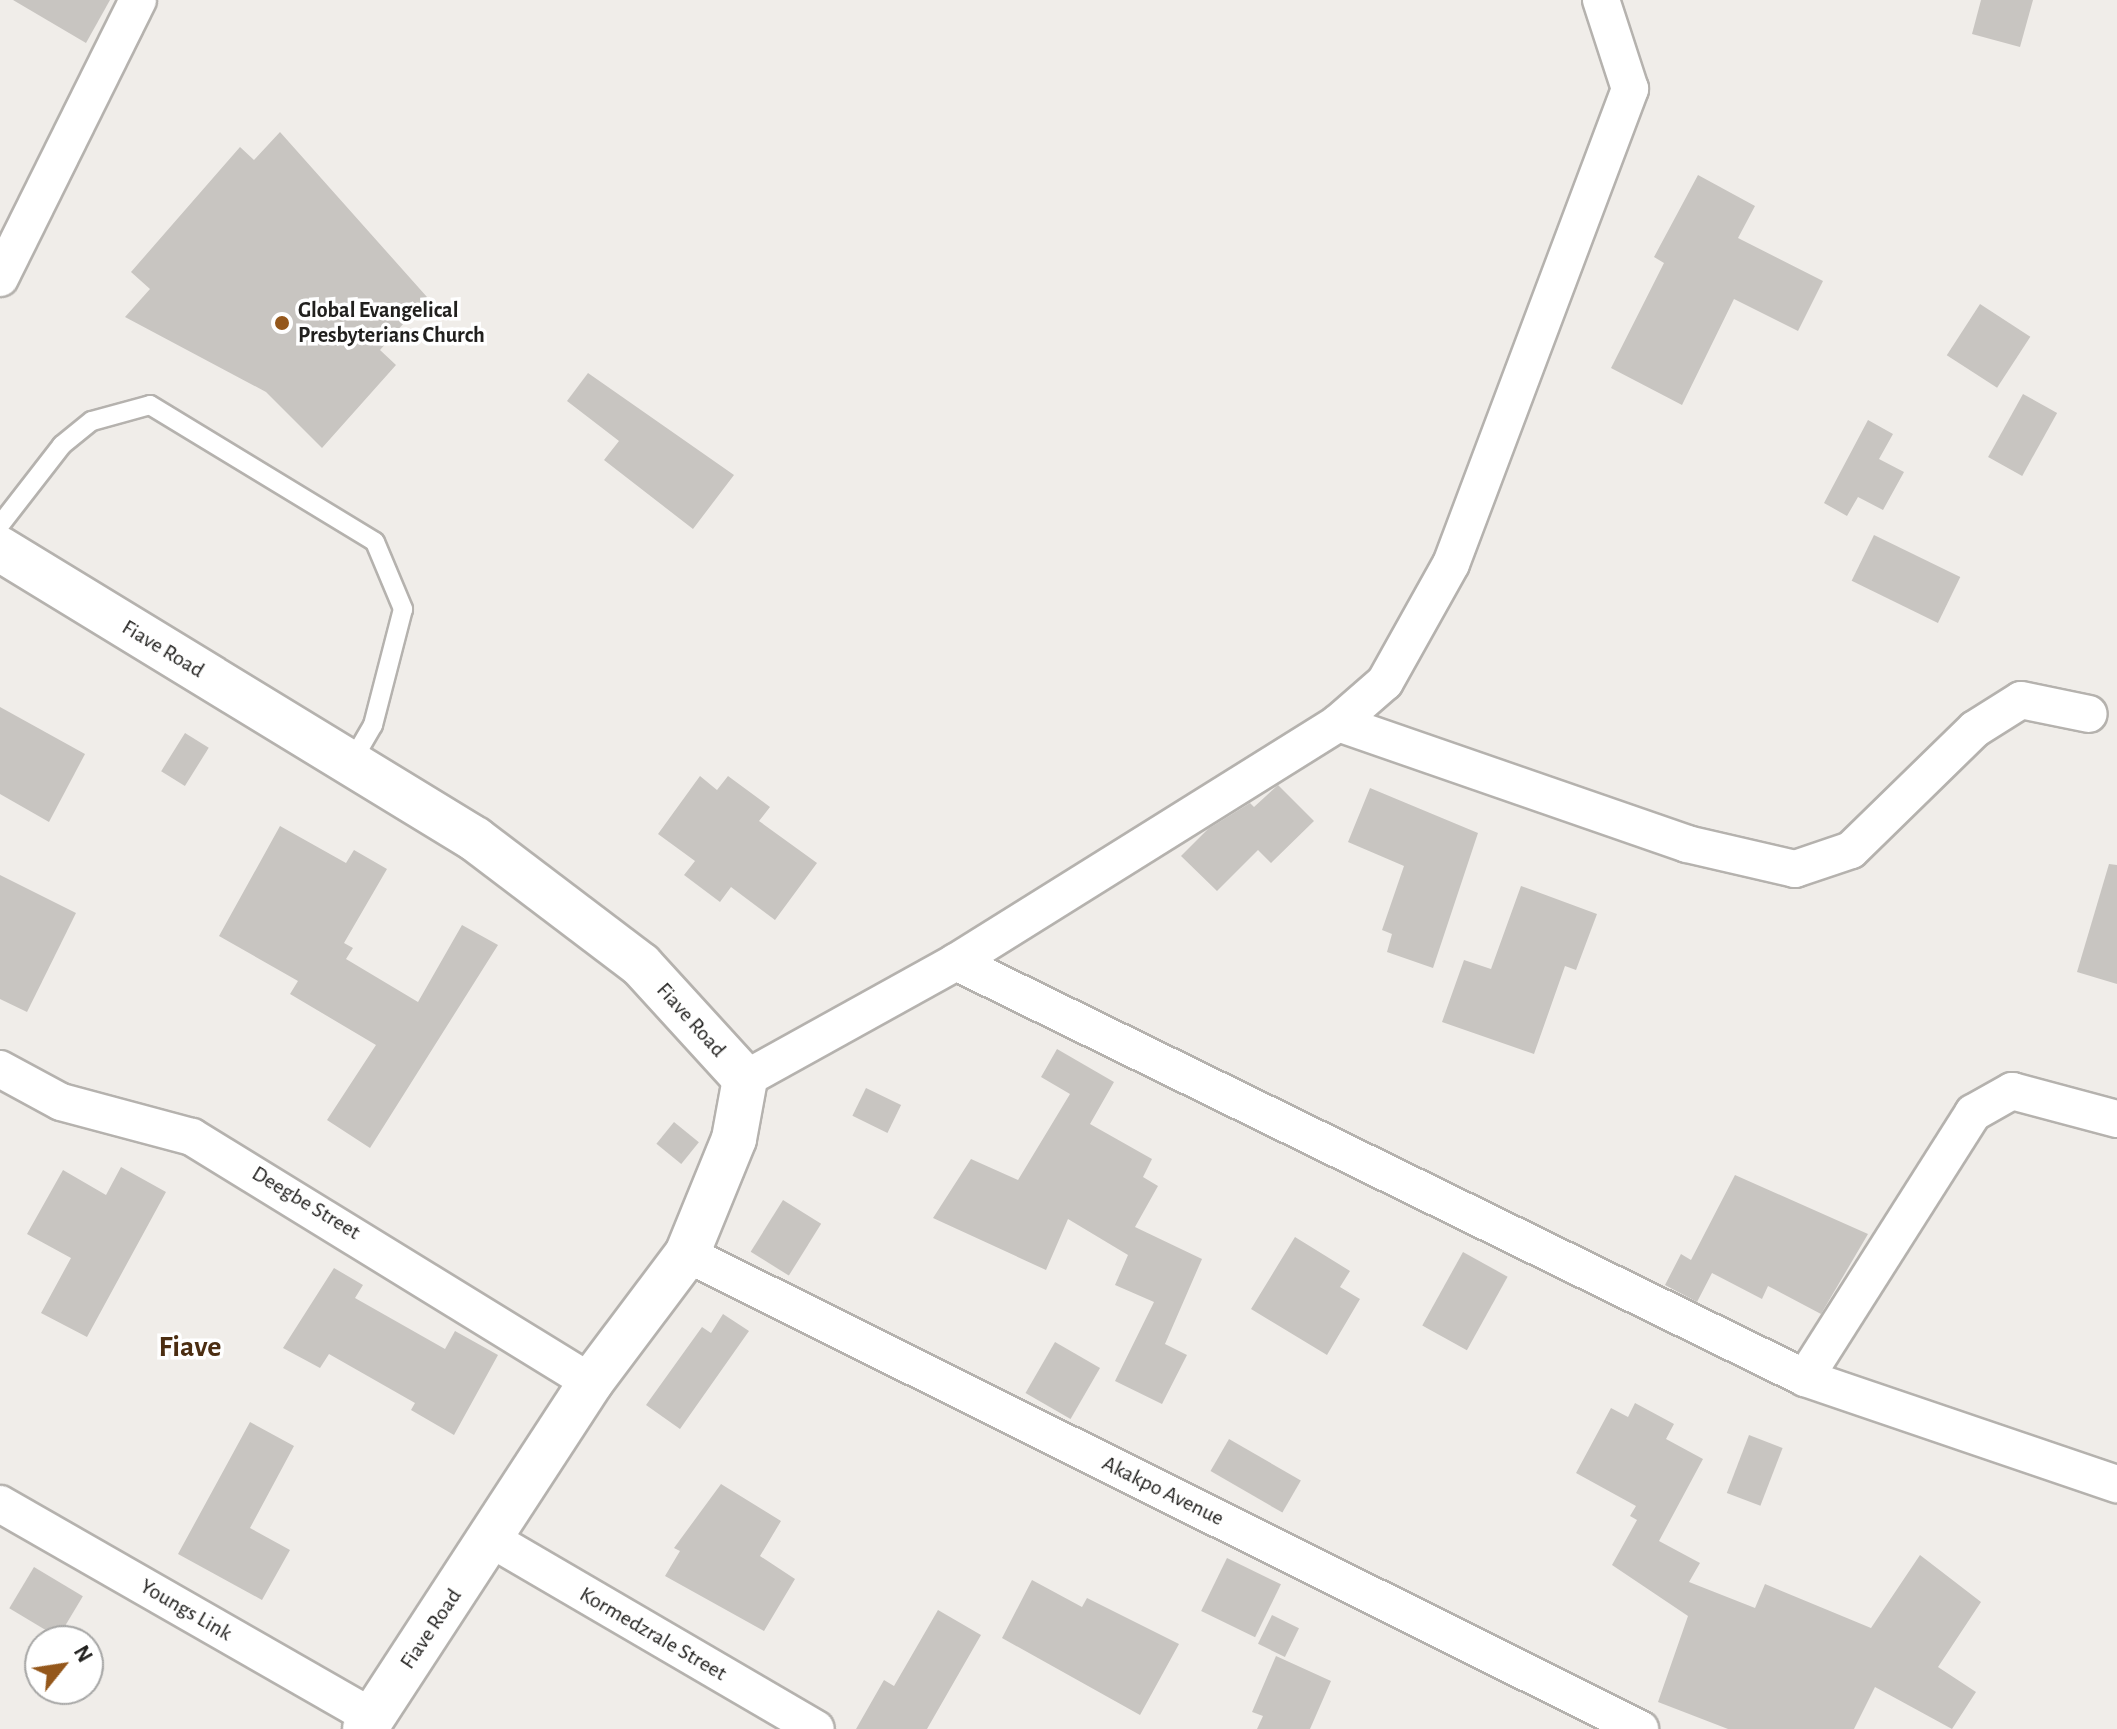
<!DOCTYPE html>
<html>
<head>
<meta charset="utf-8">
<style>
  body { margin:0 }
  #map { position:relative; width:2117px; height:1729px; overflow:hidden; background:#f0ede9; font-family:"Alegreya Sans",sans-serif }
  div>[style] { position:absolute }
  .building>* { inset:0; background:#c8c5c1; transform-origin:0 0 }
  .roads { filter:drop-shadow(2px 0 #b5b2ae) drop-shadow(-2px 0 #b5b2ae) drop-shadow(0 2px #b5b2ae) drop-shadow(0 -2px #b5b2ae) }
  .service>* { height:18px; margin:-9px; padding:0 9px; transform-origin:9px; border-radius:9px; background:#fff }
  .minor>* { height:36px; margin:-18px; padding:0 18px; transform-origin:18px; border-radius:18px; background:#fff }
  .tertiary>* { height:44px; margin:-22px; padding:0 22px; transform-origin:22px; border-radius:22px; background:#fff }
  .dots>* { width:22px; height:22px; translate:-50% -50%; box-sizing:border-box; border:4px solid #fff; border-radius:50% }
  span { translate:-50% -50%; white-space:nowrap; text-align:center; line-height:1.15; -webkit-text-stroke:7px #fff; paint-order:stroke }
  .poi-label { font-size:22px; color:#21201e; font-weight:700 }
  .left { translate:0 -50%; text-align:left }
  .street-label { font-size:22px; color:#21201e }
  .district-label { font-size:30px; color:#4b2d11; font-weight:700 }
  .north { position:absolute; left:24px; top:1625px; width:80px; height:80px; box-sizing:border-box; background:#fff; border:2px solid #a6a6a5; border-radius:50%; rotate:60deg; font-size:22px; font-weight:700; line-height:32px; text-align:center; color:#21201e }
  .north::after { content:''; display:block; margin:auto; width:28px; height:36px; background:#94571b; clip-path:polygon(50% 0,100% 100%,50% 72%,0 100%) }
</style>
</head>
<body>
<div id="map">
  <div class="building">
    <div style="clip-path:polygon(13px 0,110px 0,86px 43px)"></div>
    <div style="clip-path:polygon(1981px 0,2033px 0,2020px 47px,1972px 34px)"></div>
    <div style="clip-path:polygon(280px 132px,427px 297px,380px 350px,396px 365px,322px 448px,266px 392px,125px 317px,150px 289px,131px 272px,240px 147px,254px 160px)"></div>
    <div style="clip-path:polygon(1698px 175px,1755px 206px,1738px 238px,1823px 281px,1798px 331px,1734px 299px,1682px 405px,1611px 368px,1664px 263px,1654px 257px)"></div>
    <div style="left:1980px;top:304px;width:60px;height:61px;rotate:33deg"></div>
    <div style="clip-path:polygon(588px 373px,734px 475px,693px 529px,604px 460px,619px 441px,567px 401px)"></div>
    <div style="left:2023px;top:394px;width:39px;height:72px;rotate:29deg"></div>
    <div style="clip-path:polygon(1868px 420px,1893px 434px,1879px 459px,1904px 472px,1883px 510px,1858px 497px,1847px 516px,1824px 503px)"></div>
    <div style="left:1874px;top:535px;width:96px;height:51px;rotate:26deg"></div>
    <div style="clip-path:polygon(0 707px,85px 754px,49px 822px,0 794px)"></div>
    <div style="left:185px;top:733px;width:28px;height:45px;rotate:32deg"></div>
    <div style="clip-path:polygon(700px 776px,717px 790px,728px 776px,770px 807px,759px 821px,817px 863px,775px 920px,731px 887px,720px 902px,684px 875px,695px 861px,658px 834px)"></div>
    <div style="clip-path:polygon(1278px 785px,1314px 821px,1271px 863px,1258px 850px,1217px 891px,1181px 856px,1208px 829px,1250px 803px,1254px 807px)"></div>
    <div style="clip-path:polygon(1370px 788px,1478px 833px,1433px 968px,1387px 952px,1392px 934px,1382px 930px,1404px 866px,1348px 842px)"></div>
    <div style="clip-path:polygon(280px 826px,346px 863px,354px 850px,387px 869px,344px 943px,353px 948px,346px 959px,418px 1002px,462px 925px,498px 945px,370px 1148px,327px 1120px,376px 1045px,290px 994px,298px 981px,219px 936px)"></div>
    <div style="clip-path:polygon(2109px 864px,2117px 865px,2117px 984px,2077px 972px)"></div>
    <div style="clip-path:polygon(0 875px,76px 913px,27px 1012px,0 999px)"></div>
    <div style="clip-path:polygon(1521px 886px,1597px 914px,1576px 970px,1565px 966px,1534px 1054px,1442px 1022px,1464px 960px,1491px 969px)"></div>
    <div style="clip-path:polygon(1057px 1049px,1114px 1082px,1090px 1124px,1152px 1159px,1143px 1177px,1158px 1186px,1135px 1227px,1202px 1259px,1165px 1344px,1187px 1355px,1162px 1404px,1115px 1381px,1154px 1302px,1115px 1285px,1128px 1255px,1068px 1219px,1046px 1270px,933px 1218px,971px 1159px,1018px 1180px,1070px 1094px,1041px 1077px)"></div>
    <div style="left:866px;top:1088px;width:39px;height:31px;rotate:26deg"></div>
    <div style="left:674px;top:1122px;width:32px;height:28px;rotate:39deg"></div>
    <div style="clip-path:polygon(121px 1167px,166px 1192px,87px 1337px,41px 1313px,71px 1258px,27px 1234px,63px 1170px,106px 1195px)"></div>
    <div style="clip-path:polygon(1735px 1175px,1868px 1234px,1821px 1314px,1768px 1286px,1762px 1299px,1712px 1273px,1697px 1302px,1665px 1285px,1681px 1254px,1691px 1260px)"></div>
    <div style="left:783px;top:1200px;width:45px;height:61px;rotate:32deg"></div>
    <div style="clip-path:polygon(1295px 1237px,1350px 1271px,1340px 1287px,1360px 1299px,1327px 1355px,1251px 1309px)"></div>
    <div style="left:1463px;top:1252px;width:51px;height:84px;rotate:29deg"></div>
    <div style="clip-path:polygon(334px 1268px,363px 1285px,355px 1298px,445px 1349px,455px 1331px,498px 1355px,454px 1435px,411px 1410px,415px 1403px,329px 1354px,320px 1368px,283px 1348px)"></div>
    <div style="clip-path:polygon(723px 1314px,749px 1331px,680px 1429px,646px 1405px,702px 1327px,711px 1333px)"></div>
    <div style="left:1055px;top:1342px;width:52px;height:59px;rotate:30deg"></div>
    <div style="clip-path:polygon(1635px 1403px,1674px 1424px,1666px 1439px,1703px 1459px,1659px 1541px,1700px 1563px,1689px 1582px,1755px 1608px,1765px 1584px,1871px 1628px,1920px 1555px,1981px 1602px,1938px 1667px,1976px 1692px,1952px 1729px,1875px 1687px,1854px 1729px,1728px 1729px,1658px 1702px,1688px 1616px,1612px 1565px,1637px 1520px,1630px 1516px,1636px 1506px,1576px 1473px,1611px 1408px,1628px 1417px)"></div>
    <div style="clip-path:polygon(250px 1422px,294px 1446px,250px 1528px,290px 1550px,262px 1600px,178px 1554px)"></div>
    <div style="left:1749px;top:1435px;width:36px;height:62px;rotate:21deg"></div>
    <div style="left:1229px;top:1439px;width:83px;height:37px;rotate:30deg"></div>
    <div style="clip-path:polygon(721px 1484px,781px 1521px,760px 1556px,795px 1579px,764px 1631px,665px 1576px,680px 1551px,674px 1548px)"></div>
    <div style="left:1227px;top:1558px;width:60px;height:59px;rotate:26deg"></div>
    <div style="left:34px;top:1567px;width:57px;height:48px;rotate:31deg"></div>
    <div style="clip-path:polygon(1032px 1580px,1082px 1607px,1087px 1598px,1179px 1644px,1140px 1715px,1002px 1638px)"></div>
    <div style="clip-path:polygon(938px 1610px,981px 1635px,927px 1729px,856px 1729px,884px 1680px,894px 1686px)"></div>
    <div style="left:1272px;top:1615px;width:30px;height:32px;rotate:26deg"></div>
    <div style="clip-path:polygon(1276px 1656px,1331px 1681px,1310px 1729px,1257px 1729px,1263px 1716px,1252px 1712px)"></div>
  </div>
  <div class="roads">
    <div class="service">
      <div style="left:0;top:525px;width:101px;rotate:-52.2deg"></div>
      <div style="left:62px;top:445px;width:38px;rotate:-39deg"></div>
      <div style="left:92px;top:421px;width:60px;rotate:-15.4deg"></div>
      <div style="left:150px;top:405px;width:263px;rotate:31.3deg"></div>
      <div style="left:375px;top:542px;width:73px;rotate:67.3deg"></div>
      <div style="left:403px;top:609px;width:120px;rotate:104.5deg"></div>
      <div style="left:373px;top:725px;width:44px;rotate:120.1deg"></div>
    </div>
    <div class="minor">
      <div style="left:0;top:278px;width:310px;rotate:-63.6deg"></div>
      <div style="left:1338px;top:723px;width:369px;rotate:19.1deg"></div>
      <div style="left:1687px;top:844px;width:111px;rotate:13deg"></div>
      <div style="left:1795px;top:869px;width:59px;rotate:-18.7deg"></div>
      <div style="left:1851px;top:850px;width:173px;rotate:-44.3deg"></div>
      <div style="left:1975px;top:729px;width:54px;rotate:-32.2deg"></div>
      <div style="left:2021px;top:700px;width:69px;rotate:11.6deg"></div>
      <div style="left:956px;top:962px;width:945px;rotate:26.1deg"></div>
      <div style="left:1805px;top:1378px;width:330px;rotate:18.8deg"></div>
      <div style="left:0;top:1069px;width:69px;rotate:28.4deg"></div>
      <div style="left:61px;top:1102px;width:136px;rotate:15deg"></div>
      <div style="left:192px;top:1137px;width:468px;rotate:31.6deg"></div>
      <div style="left:745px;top:1079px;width:241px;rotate:-29deg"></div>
      <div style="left:956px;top:962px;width:451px;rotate:-32deg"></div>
      <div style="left:1338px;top:723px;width:62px;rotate:-41.1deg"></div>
      <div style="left:1385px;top:682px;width:135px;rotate:-60.8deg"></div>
      <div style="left:1451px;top:564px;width:508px;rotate:-69.35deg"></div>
      <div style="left:1630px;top:89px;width:94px;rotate:-108deg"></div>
      <div style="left:687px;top:1254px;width:1065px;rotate:26.49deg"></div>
      <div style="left:1805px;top:1378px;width:314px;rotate:-57.6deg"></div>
      <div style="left:1973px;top:1113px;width:45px;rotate:-29.4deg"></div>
      <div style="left:2012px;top:1091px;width:109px;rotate:14.9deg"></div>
      <div style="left:0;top:1504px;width:429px;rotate:29.8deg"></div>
      <div style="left:491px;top:1539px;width:376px;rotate:30.3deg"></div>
    </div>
    <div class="tertiary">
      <div style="left:0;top:549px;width:557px;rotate:31.41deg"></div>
      <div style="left:475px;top:839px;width:208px;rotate:37.2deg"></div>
      <div style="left:641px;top:965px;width:154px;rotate:47.6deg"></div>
      <div style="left:745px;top:1079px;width:61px;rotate:100.4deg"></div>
      <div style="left:734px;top:1139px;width:124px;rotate:112.2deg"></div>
      <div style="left:687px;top:1254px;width:160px;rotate:126.9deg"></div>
      <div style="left:591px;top:1382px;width:414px;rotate:123.1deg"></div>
    </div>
  </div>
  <div class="dots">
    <div style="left:282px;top:323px;background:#94571b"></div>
  </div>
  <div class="poi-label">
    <span class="left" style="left:298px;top:323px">Global Evangelical<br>Presbyterians Church</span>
  </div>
  <div class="street-label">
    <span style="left:163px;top:649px;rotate:31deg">Fiave Road</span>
    <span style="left:691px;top:1020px;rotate:48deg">Fiave Road</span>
    <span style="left:306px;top:1203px;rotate:31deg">Deegbe Street</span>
    <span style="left:1163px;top:1491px;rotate:26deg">Akakpo Avenue</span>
    <span style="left:186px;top:1610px;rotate:30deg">Youngs Link</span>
    <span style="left:431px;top:1629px;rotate:-56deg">Fiave Road</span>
    <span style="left:653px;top:1634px;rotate:30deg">Kormedzrale Street</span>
  </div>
  <div class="district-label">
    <span style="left:190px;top:1347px">Fiave</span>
  </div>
  <div class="north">N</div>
</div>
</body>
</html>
